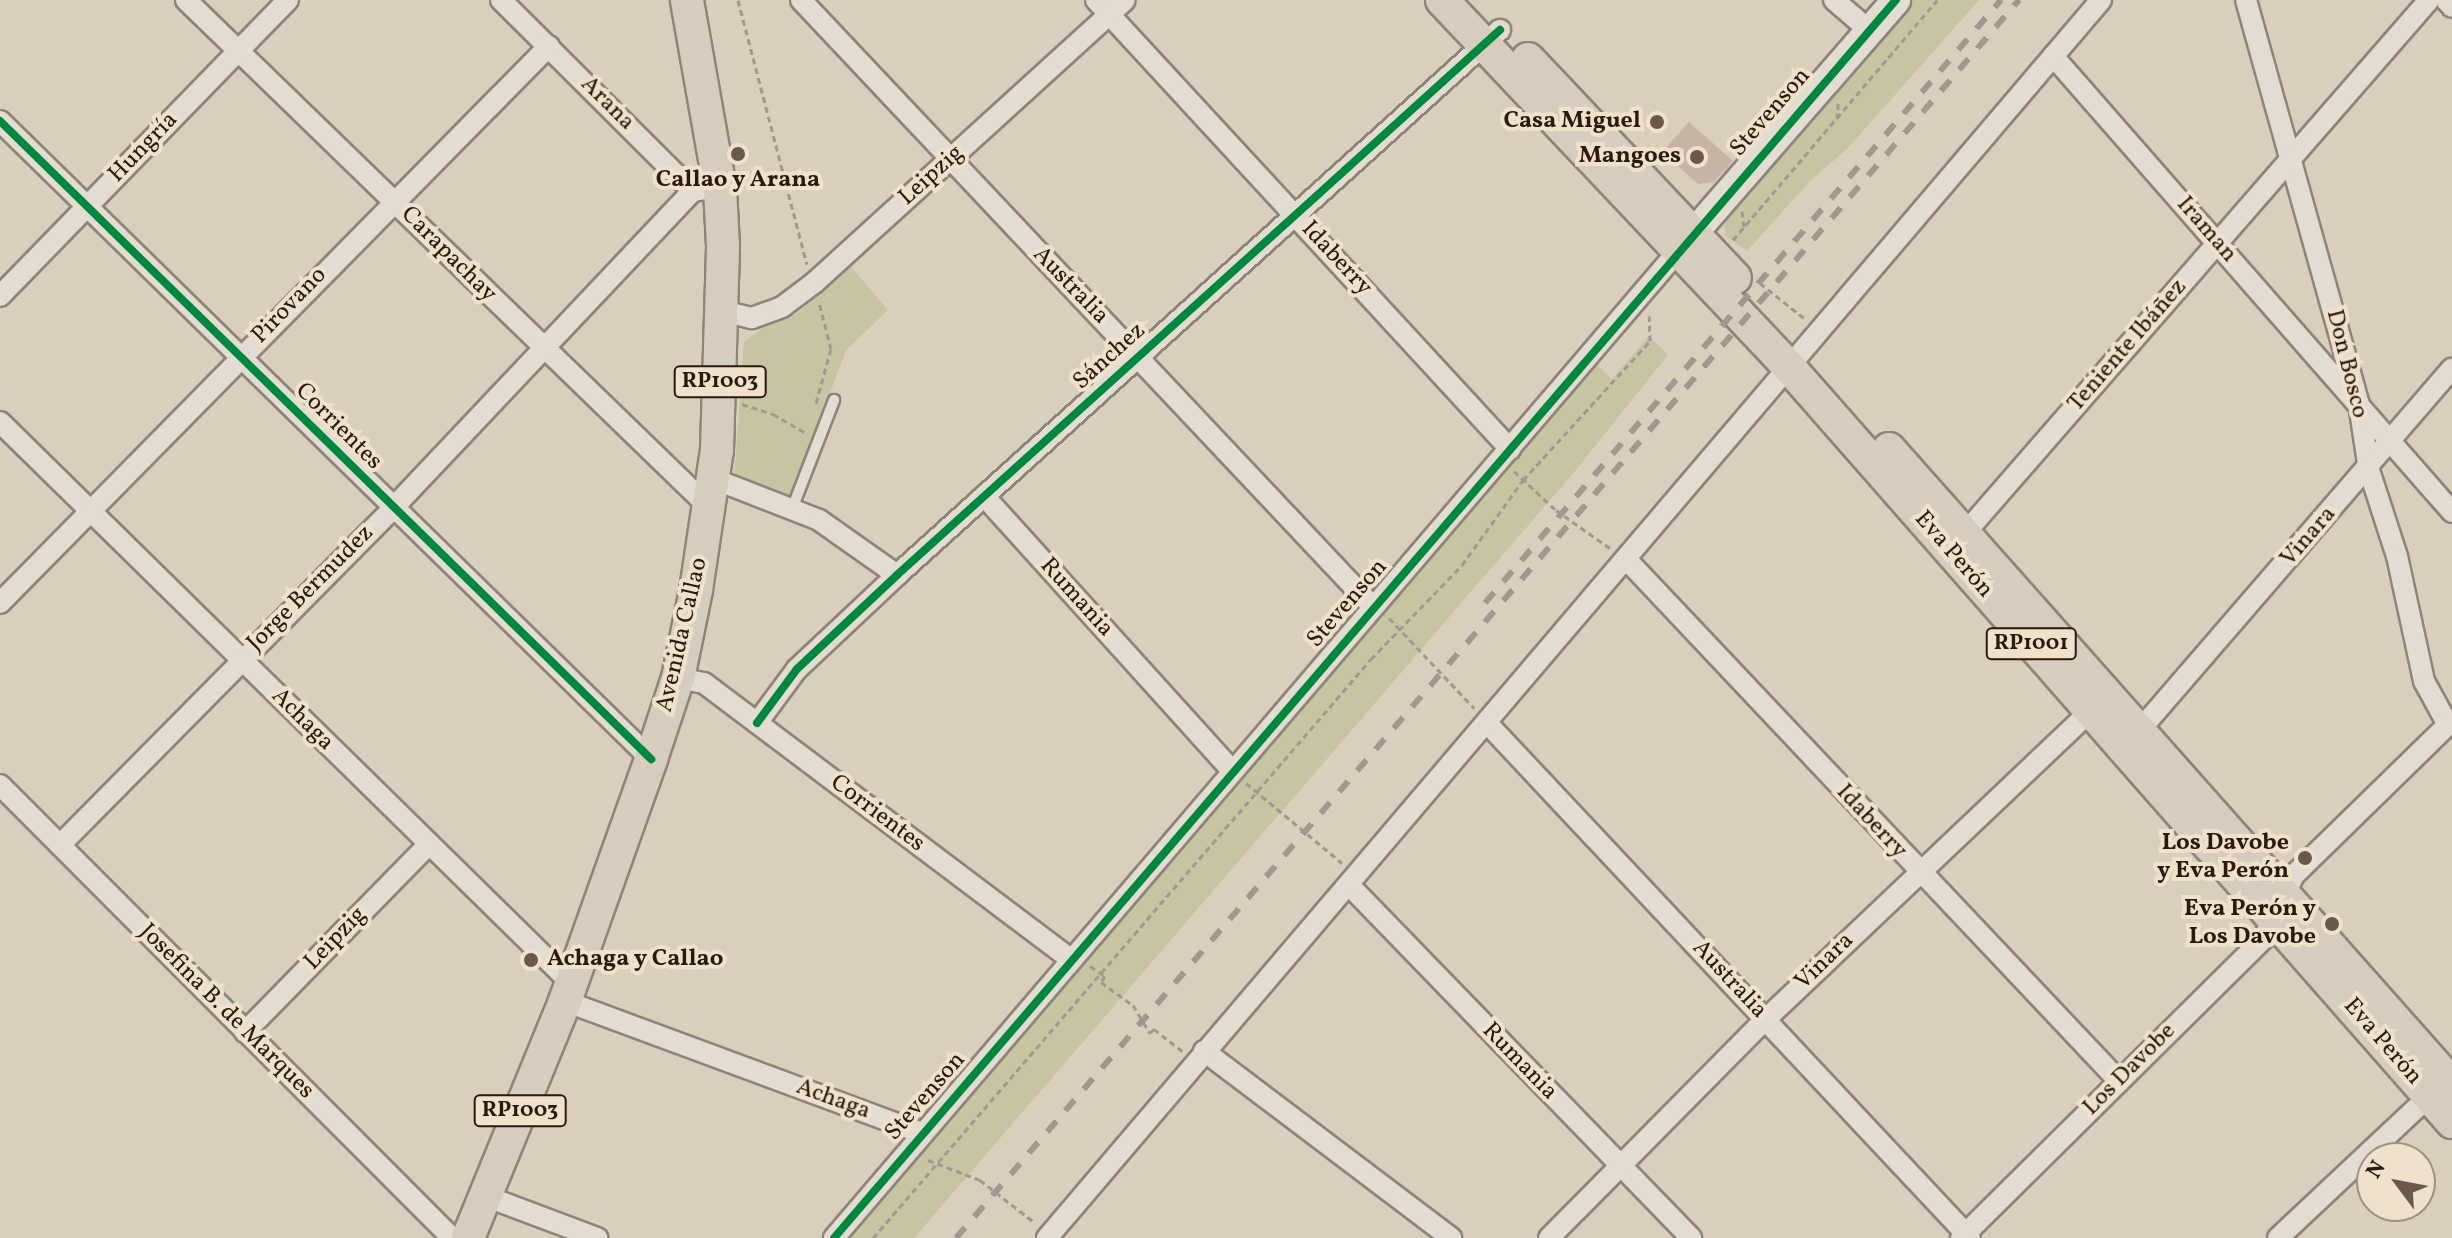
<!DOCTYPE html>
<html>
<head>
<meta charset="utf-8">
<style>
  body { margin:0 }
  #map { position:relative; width:2452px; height:1238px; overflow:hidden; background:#dacebc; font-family:Vollkorn,serif }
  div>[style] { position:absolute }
  .green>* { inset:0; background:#c6c4a1 }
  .building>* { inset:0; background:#c7b4a7 }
  .path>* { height:3px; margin-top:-1.5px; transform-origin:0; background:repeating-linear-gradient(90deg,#a09992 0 6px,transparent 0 10px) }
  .roads { filter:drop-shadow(2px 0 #8e8479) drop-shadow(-2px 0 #8e8479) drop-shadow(0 2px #8e8479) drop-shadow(0 -2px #8e8479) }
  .lane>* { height:10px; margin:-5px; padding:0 5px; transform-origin:5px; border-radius:5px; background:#e2dcd3 }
  .street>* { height:20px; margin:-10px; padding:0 10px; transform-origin:10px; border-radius:10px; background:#e2dcd3 }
  .secondary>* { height:28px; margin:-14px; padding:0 14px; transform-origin:14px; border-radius:14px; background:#e2dcd3 }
  .primary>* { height:32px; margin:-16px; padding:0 16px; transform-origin:16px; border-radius:16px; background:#d7cdbf }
  .rail>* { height:6px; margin-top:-3px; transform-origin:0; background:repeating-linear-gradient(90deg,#a09992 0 14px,transparent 0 28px) }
  .cycleway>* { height:8px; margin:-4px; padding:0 4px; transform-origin:4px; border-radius:4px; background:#00873e }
  .dots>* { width:22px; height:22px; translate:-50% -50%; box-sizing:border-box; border:4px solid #efe1cb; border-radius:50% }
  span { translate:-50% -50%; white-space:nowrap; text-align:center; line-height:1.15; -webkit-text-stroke:8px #efe1cb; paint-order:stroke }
  .shield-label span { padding:2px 6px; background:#efe1cb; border:2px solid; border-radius:6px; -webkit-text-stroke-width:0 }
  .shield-label { font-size:22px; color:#2c190e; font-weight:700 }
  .street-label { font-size:24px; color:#2c190e }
  .poi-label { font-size:24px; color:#2c190e; font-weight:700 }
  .right { translate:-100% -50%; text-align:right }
  .left { translate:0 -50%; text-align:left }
  .north { position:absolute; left:2356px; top:1142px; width:80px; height:80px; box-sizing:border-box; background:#efe1cb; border:2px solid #a1917f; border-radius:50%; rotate:302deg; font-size:22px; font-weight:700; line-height:32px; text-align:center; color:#2c190e }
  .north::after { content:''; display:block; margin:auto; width:28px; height:36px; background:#69584b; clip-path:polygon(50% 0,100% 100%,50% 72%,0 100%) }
</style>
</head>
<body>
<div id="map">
  <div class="green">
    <div style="clip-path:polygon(1907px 0,1979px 0,1847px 149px,1810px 181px,1747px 251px,1726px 236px,1723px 213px)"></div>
    <div style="clip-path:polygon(851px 267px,888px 310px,846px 350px,790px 499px,734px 479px,744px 342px,771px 321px,798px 313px)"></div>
    <div style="clip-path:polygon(1649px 336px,1668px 355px,1575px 471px,914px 1238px,840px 1238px,1595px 363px,1612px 379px)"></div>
  </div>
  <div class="building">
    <div style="clip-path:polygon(1689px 122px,1733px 161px,1714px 182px,1698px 184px,1662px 152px)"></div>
  </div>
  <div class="path">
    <div style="left:738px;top:0;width:273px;rotate:75.4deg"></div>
    <div style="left:1837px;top:119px;width:16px;rotate:-86deg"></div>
    <div style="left:1742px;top:211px;width:16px;rotate:83deg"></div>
    <div style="left:1733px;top:240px;width:315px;rotate:-49.6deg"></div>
    <div style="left:1760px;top:283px;width:56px;rotate:38.5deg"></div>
    <div style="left:816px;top:403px;width:56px;rotate:-74.5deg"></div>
    <div style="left:831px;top:349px;width:49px;rotate:-104.3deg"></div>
    <div style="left:742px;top:404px;width:33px;rotate:18deg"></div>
    <div style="left:773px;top:414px;width:39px;rotate:30deg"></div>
    <div style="left:1514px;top:471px;width:57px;rotate:42.9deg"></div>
    <div style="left:1556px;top:510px;width:67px;rotate:35.3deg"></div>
    <div style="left:1389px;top:618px;width:124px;rotate:46.6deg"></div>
    <div style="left:1246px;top:783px;width:125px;rotate:39.8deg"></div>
    <div style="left:1090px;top:966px;width:18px;rotate:34deg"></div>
    <div style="left:1105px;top:976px;width:7px;rotate:124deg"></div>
    <div style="left:1101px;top:982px;width:39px;rotate:36deg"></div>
    <div style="left:1133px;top:1005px;width:33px;rotate:59deg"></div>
    <div style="left:1150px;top:1033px;width:6px;rotate:-45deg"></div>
    <div style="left:1154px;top:1029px;width:37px;rotate:38deg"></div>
    <div style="left:928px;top:1160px;width:56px;rotate:21deg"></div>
    <div style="left:980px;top:1180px;width:68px;rotate:37.9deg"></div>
    <div style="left:873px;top:1238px;width:764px;rotate:-49.3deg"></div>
    <div style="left:1371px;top:659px;width:131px;rotate:-45.9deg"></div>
    <div style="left:1462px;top:565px;width:105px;rotate:-54.3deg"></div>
    <div style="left:1523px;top:480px;width:188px;rotate:-47.6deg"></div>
    <div style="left:1650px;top:341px;width:25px;rotate:-92deg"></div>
  </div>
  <div class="roads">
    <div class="lane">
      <div style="left:792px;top:509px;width:117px;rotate:-68.9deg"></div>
    </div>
    <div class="street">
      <div style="left:186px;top:0;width:731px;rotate:44.11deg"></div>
      <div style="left:501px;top:0;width:271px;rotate:44.9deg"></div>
      <div style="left:693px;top:191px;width:13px;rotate:-9deg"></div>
      <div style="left:801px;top:0;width:833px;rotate:46.7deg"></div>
      <div style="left:1096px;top:0;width:611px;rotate:47.32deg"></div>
      <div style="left:1834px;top:0;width:48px;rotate:40.7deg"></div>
      <div style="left:2246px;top:0;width:420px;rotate:74.4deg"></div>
      <div style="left:2359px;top:404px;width:67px;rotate:81.4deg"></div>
      <div style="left:2369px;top:470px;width:90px;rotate:72deg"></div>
      <div style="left:2397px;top:556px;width:128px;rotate:77.8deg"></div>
      <div style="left:2424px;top:681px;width:50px;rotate:61.4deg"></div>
      <div style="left:2446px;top:0;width:9px;rotate:49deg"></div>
      <div style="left:2053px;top:56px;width:606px;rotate:48.81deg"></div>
      <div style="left:0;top:121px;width:912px;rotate:44.42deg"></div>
      <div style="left:0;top:296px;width:413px;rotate:-45.8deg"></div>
      <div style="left:723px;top:311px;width:30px;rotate:14deg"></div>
      <div style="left:752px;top:318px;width:32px;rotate:-20deg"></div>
      <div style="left:782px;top:307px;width:40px;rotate:-37deg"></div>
      <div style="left:814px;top:283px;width:420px;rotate:-42.3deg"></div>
      <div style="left:0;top:422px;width:800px;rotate:44.49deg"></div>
      <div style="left:714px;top:479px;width:113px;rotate:21.3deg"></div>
      <div style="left:819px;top:520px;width:95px;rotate:35.2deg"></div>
      <div style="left:984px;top:496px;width:370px;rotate:47.9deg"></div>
      <div style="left:1965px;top:533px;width:707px;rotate:-48.96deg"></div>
      <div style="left:1627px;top:560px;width:717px;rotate:46.64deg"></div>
      <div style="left:0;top:603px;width:782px;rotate:-45.41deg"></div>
      <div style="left:678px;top:678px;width:26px;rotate:11deg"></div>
      <div style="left:704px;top:683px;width:460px;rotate:37deg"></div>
      <div style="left:757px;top:723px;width:67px;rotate:-53.5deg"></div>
      <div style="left:797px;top:669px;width:137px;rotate:-43.2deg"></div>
      <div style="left:897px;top:575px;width:813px;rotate:-42.11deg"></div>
      <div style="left:1487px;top:723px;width:706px;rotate:46.84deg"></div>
      <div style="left:2133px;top:738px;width:488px;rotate:-49.2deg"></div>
      <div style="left:0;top:785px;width:640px;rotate:45.06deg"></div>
      <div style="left:60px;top:845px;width:472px;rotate:-45.3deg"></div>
      <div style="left:392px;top:509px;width:438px;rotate:-46.6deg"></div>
      <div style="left:1349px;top:885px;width:492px;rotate:45.9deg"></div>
      <div style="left:565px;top:1001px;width:380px;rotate:20.3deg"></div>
      <div style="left:245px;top:1032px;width:260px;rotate:-45.6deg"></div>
      <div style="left:1204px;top:1051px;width:310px;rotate:37.1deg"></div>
      <div style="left:485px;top:1196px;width:120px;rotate:20.6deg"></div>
      <div style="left:834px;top:1238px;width:1300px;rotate:-49.46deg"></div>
      <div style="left:1047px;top:1238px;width:1626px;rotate:-49.59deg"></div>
      <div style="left:1549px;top:1238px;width:308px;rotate:-45.3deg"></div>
      <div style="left:1766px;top:1019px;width:459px;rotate:-43.5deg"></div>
      <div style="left:1961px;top:1238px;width:426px;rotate:-44.7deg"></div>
      <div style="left:2264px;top:938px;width:70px;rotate:-64.5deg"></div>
      <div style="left:2294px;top:875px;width:221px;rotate:-44.3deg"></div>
      <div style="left:2278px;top:1238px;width:207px;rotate:-43.2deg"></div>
    </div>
    <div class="secondary">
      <div style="left:1679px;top:250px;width:331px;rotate:-49deg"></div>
    </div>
    <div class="primary">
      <div style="left:1442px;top:0;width:505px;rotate:46.6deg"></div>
      <div style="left:1789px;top:367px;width:1005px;rotate:48.71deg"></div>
      <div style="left:1528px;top:59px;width:301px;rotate:46.6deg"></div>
      <div style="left:1889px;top:449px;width:849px;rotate:48.44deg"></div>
      <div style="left:468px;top:1238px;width:256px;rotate:-67.7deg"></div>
      <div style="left:565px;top:1001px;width:257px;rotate:-70.4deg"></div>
      <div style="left:651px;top:759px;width:85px;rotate:-71.6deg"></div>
      <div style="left:678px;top:678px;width:90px;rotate:-78.4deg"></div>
      <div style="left:696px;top:590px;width:142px;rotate:-81.5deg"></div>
      <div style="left:717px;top:450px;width:204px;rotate:-88.3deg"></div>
      <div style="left:723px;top:246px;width:58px;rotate:-93deg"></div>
      <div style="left:720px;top:188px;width:191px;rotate:-100deg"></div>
    </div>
  </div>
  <div class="rail">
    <div style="left:1485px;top:603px;width:794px;rotate:-49.45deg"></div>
    <div style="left:956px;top:1238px;width:1632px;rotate:-49.35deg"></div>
  </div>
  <div class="cycleway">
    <div style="left:0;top:121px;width:912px;rotate:44.42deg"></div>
    <div style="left:757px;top:723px;width:67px;rotate:-53.5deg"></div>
    <div style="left:797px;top:669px;width:137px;rotate:-43.2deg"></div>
    <div style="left:897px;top:575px;width:813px;rotate:-42.11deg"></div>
    <div style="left:834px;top:1238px;width:1631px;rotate:-49.38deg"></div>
  </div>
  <div class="dots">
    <div style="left:1657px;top:122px;background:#69584b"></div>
    <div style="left:738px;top:154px;background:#69584b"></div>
    <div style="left:1697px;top:157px;background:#69584b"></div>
    <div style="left:2305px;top:858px;background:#69584b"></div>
    <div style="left:2332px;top:924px;background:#69584b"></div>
    <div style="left:531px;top:960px;background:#69584b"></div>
  </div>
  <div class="shield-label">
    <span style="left:720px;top:382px">RP1003</span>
    <span style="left:2031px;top:644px">RP1001</span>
    <span style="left:520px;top:1111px">RP1003</span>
  </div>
  <div class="street-label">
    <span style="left:607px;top:104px;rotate:45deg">Arana</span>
    <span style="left:1771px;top:113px;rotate:-49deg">Stevenson</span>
    <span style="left:144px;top:148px;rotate:-46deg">Hungría</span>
    <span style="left:932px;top:176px;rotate:-42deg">Leipzig</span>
    <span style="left:2206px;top:230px;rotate:49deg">Iraman</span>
    <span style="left:448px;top:255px;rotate:45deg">Carapachay</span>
    <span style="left:1336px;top:259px;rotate:47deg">Idaberry</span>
    <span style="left:1070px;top:286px;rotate:46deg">Australia</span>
    <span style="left:290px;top:306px;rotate:-46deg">Pirovano</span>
    <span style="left:2128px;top:346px;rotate:-49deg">Teniente Ibáñez</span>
    <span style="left:1110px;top:357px;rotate:-42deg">Sánchez</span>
    <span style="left:2346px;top:364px;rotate:76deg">Don Bosco</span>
    <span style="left:338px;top:427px;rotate:45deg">Corrientes</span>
    <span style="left:2309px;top:537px;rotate:-49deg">Vinara</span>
    <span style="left:1953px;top:555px;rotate:49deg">Eva Perón</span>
    <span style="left:311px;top:589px;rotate:-45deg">Jorge Bermudez</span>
    <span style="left:1076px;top:598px;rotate:48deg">Rumania</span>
    <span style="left:1348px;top:604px;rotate:-49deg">Stevenson</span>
    <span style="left:683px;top:635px;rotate:-77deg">Avenida Callao</span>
    <span style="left:302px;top:720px;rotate:45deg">Achaga</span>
    <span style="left:877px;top:814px;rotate:37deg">Corrientes</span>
    <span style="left:1871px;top:822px;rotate:47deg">Idaberry</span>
    <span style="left:336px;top:939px;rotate:-46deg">Leipzig</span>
    <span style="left:1825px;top:962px;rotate:-44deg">Vinara</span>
    <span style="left:1729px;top:980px;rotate:47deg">Australia</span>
    <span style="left:226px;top:1012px;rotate:45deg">Josefina B. de Marques</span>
    <span style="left:2382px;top:1042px;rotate:49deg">Eva Perón</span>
    <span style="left:1519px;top:1062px;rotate:46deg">Rumania</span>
    <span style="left:2130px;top:1070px;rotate:-45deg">Los Davobe</span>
    <span style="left:926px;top:1097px;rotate:-49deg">Stevenson</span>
    <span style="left:833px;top:1100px;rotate:20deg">Achaga</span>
  </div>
  <div class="poi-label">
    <span class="right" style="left:1641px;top:122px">Casa Miguel</span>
    <span class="right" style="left:1681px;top:157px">Mangoes</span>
    <span style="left:738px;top:181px">Callao y Arana</span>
    <span class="right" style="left:2289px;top:858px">Los Davobe<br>y Eva Perón</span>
    <span class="right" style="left:2316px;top:924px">Eva Perón y<br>Los Davobe</span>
    <span class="left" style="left:547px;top:960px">Achaga y Callao</span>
  </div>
  <div class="north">N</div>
</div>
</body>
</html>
